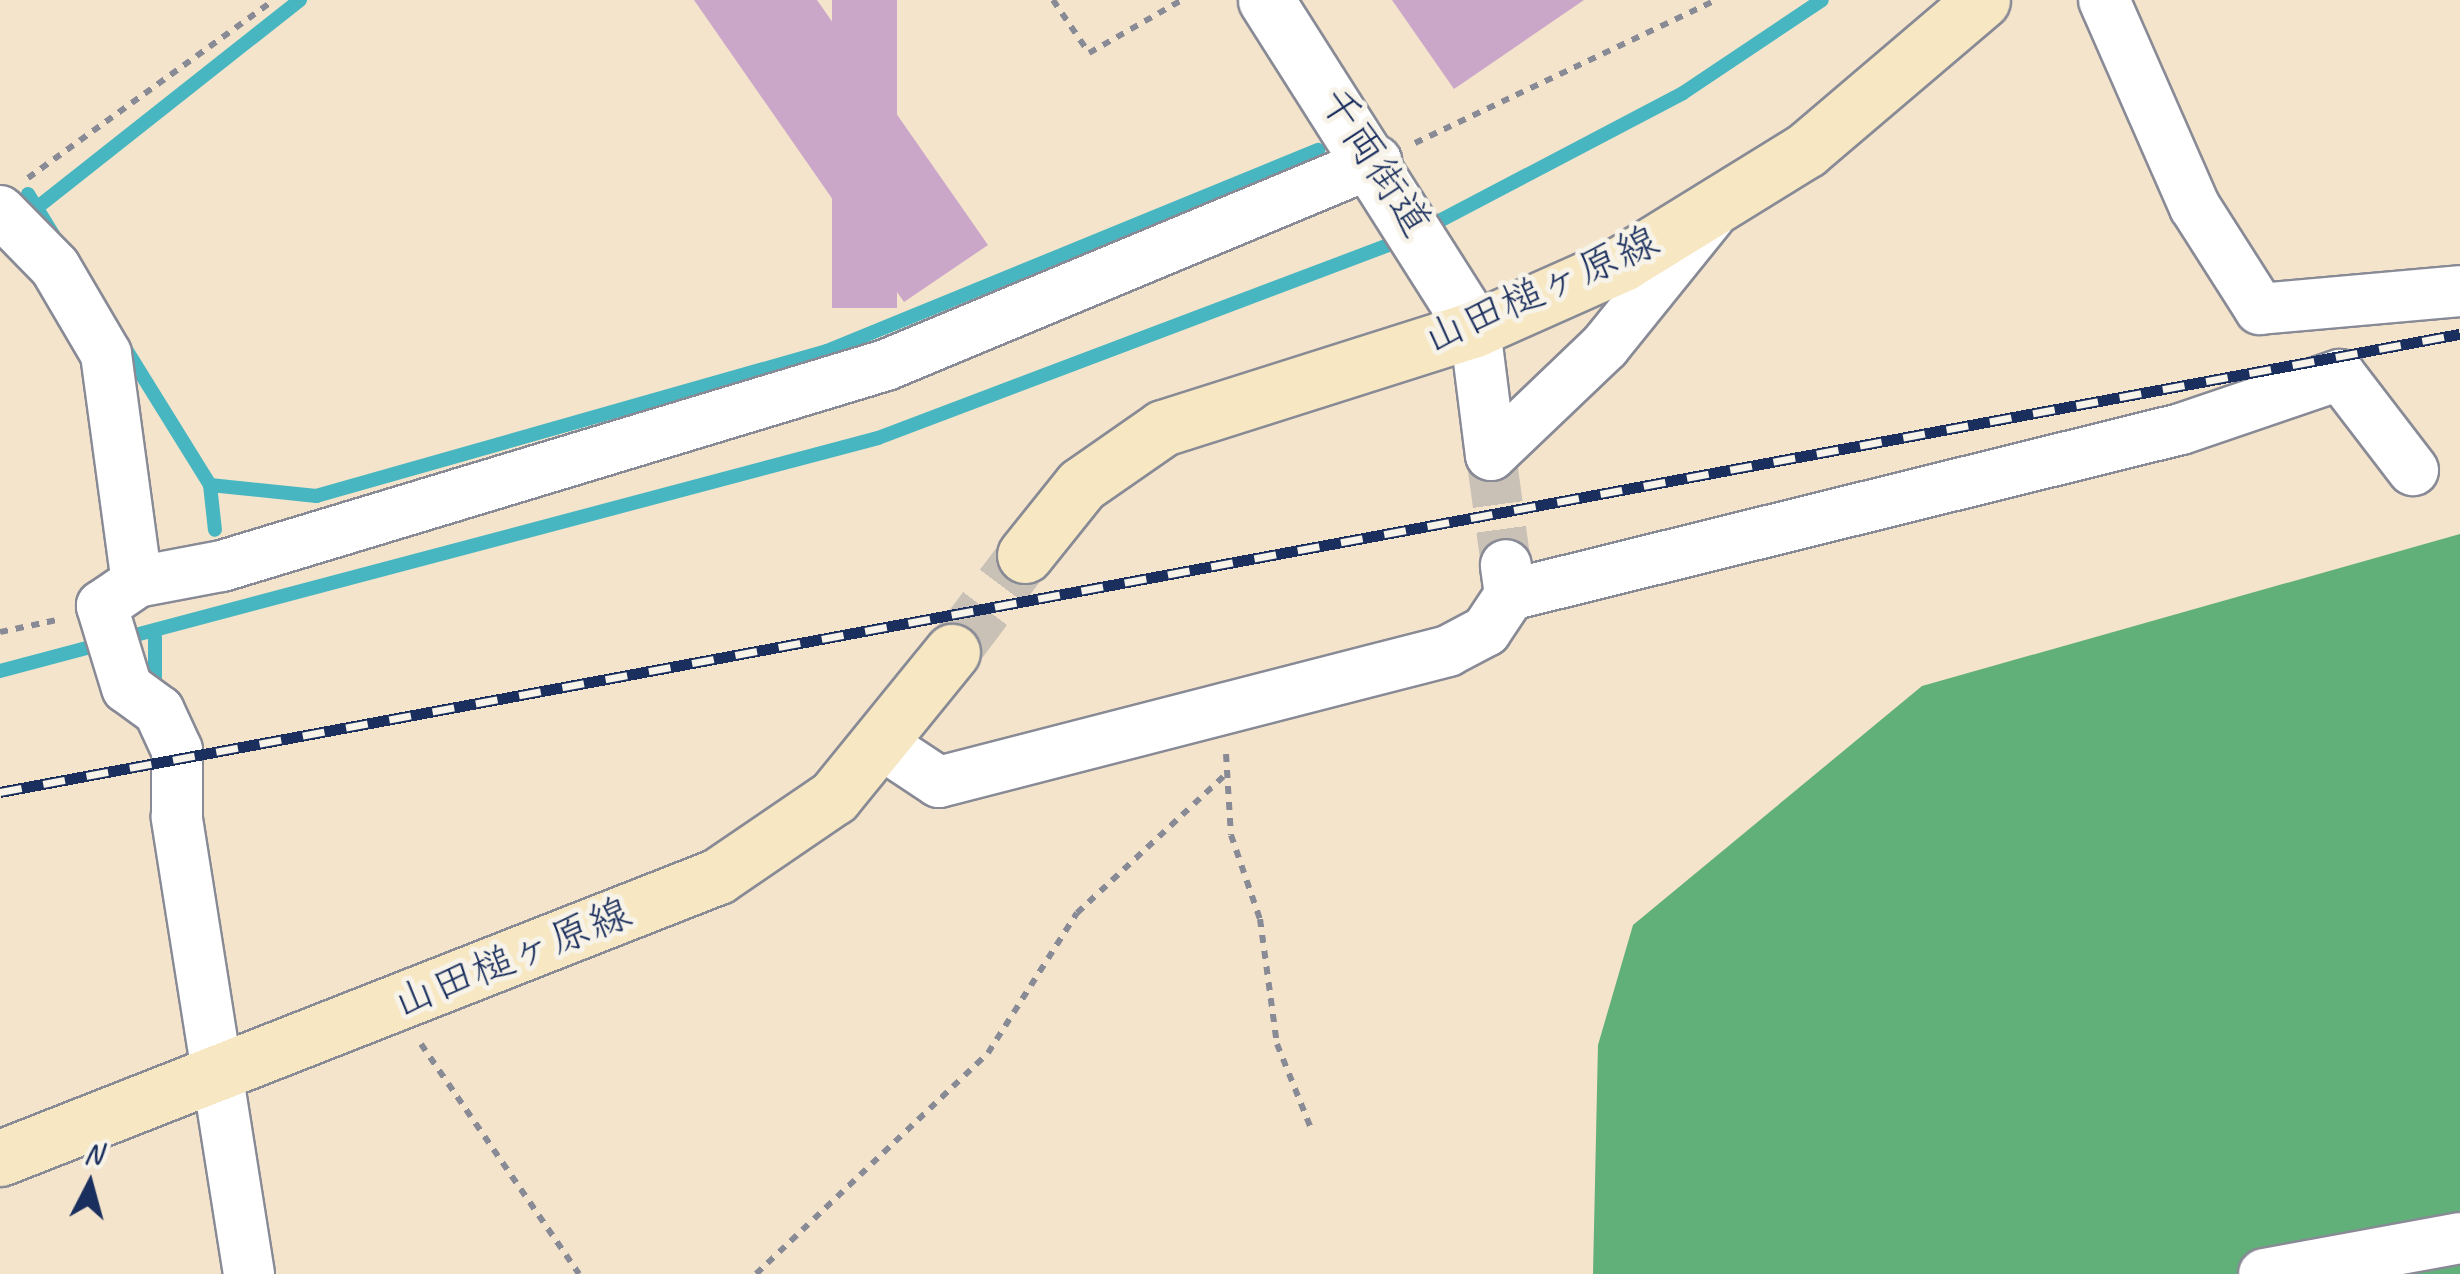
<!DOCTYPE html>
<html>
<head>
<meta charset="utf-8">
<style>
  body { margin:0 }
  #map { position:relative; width:2460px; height:1274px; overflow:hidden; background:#f4e4cc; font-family:Caveat,"Klee One",sans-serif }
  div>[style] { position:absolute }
  .forest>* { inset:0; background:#61b07a }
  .stream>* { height:14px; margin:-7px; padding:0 7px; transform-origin:7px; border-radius:7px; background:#47b6c0 }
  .building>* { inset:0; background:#caa6c8; transform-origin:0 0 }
  .minor-tunnel>* { height:50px; margin-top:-25px; transform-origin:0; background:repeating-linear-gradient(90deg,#c9c0b6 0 50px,transparent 0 75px) }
  .secondary-tunnel>* { height:55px; margin-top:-27.5px; transform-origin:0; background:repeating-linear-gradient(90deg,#c9c0b6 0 55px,transparent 0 83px) }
  .path>* { height:6px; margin-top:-3px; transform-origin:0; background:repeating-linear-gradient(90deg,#888a95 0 8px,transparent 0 16px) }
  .roads { filter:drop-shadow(2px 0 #888a95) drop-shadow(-2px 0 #888a95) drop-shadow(0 2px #888a95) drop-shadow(0 -2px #888a95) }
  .minor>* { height:50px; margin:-25px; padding:0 25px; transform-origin:25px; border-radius:25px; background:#fff }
  .tertiary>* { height:55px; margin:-27.5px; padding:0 27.5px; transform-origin:27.5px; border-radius:27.5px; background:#fff }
  .secondary>* { height:55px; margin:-27.5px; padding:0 27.5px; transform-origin:27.5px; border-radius:27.5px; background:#f7e8c3 }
  .rail>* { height:11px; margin-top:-5.5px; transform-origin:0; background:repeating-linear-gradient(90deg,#f7f3e8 0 22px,#1b2f5e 0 44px); box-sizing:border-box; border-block:2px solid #1b2f5e }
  span { translate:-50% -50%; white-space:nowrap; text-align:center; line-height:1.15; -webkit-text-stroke:10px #f7f3e8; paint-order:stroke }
  .street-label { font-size:42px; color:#1b2f5e }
  .north { position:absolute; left:40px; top:1134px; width:100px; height:100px; -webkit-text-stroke:8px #f7f3e8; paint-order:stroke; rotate:6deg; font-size:28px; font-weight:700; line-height:40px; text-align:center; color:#1b2f5e }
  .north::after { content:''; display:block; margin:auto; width:35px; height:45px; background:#1b2f5e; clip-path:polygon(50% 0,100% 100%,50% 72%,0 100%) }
</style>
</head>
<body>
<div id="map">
  <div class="forest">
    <div style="clip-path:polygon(2460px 534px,2460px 1274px,1593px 1274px,1598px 1045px,1633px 925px,1922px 686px)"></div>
  </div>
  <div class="stream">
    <div style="left:28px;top:194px;width:49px;rotate:58.2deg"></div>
    <div style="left:34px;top:210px;width:339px;rotate:-38.3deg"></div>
    <div style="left:1426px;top:228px;width:290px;rotate:-27.7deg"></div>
    <div style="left:1683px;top:93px;width:167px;rotate:-33.8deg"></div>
    <div style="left:122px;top:343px;width:167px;rotate:58.2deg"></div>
    <div style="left:210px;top:485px;width:107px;rotate:5.9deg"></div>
    <div style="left:316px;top:496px;width:531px;rotate:-15.84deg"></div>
    <div style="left:827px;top:351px;width:531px;rotate:-22.26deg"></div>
    <div style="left:210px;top:485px;width:45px;rotate:83.7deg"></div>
    <div style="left:0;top:671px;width:908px;rotate:-14.86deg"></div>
    <div style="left:878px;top:438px;width:566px;rotate:-20.71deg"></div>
    <div style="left:155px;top:680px;width:43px;rotate:-90deg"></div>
  </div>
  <div class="building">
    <div style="clip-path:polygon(694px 0,817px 0,988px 245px,904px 302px)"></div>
    <div style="left:832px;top:0;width:65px;height:308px"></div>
    <div style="clip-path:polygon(1392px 0,1584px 0,1454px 89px)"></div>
  </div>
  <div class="minor-tunnel">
    <div style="left:1491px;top:455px;width:111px;rotate:82.2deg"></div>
  </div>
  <div class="secondary-tunnel">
    <div style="left:952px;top:652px;width:121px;rotate:-53deg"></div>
  </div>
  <div class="path">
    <div style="left:1053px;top:0;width:64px;rotate:55.8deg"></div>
    <div style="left:1089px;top:53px;width:107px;rotate:-29.7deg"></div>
    <div style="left:1415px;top:143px;width:333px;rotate:-25.4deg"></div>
    <div style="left:28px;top:178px;width:304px;rotate:-35.9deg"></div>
    <div style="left:0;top:632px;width:58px;rotate:-11.9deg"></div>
    <div style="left:1226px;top:754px;width:81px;rotate:86.5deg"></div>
    <div style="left:1231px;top:835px;width:89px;rotate:71deg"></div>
    <div style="left:1260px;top:919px;width:126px;rotate:82.3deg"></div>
    <div style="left:1277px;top:1044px;width:94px;rotate:68.1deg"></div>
    <div style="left:421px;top:1044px;width:279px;rotate:55.5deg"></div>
    <div style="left:756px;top:1274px;width:320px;rotate:-43.6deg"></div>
    <div style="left:988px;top:1053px;width:166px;rotate:-57.6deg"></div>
    <div style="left:1077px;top:913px;width:204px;rotate:-43deg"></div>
  </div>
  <div class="roads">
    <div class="minor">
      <div style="left:2104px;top:0;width:226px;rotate:66.3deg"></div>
      <div style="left:2195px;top:207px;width:121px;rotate:57.5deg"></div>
      <div style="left:2260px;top:309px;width:201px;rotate:-5.1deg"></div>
      <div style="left:0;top:211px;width:78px;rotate:45.5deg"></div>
      <div style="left:55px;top:267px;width:101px;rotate:59.6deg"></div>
      <div style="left:106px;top:354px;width:230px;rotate:82.3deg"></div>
      <div style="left:1475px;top:329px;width:127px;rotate:82.8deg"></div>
      <div style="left:1491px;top:455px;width:158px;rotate:-43.7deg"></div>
      <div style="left:1605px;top:346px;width:167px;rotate:-51.1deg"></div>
      <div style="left:1510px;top:595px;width:691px;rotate:-13.9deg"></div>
      <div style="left:2181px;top:429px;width:168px;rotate:-18.8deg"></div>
      <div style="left:2340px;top:375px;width:120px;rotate:52.5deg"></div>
      <div style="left:883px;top:745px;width:67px;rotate:33.5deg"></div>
      <div style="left:939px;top:782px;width:526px;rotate:-14.43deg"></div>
      <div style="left:1448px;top:651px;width:43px;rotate:-27.8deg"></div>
      <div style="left:1486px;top:631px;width:43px;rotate:-56.3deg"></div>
      <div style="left:1510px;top:595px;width:30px;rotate:-98deg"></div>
      <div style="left:249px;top:1274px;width:463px;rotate:-99deg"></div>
      <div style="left:177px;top:817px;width:67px;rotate:-90deg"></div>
      <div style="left:177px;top:750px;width:43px;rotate:-114.8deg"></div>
      <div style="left:159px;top:711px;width:39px;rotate:-144deg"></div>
      <div style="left:127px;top:688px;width:86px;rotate:-107deg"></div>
      <div style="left:102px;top:606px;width:42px;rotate:-34.4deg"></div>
      <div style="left:137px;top:582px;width:86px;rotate:-10.7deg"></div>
      <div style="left:222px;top:566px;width:694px;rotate:-16.84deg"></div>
      <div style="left:886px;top:365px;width:531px;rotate:-22.6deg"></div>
      <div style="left:2264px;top:1274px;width:199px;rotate:-10.4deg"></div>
    </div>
    <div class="tertiary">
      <div style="left:1266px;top:0;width:390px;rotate:57.6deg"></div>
    </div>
    <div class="secondary">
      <div style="left:1025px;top:555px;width:90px;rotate:-51.3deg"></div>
      <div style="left:1081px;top:485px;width:100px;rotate:-34.8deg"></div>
      <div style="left:1163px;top:428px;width:327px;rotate:-17.6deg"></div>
      <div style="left:1475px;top:329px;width:162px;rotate:-24deg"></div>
      <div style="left:1623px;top:263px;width:215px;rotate:-31.7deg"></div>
      <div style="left:1806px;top:150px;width:231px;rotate:-40.4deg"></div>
      <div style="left:0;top:1158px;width:771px;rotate:-21.44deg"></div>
      <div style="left:718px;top:876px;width:140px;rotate:-34.3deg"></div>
      <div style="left:834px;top:797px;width:187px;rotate:-50.9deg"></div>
    </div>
  </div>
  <div class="rail">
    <div style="left:0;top:792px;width:2502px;rotate:-10.55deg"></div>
  </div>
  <div class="street-label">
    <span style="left:1375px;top:162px;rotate:57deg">千両街道</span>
    <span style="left:1541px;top:290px;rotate:-24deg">山田槌ヶ原線</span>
    <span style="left:512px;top:958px;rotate:-22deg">山田槌ヶ原線</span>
  </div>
  <div class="north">N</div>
</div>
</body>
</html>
